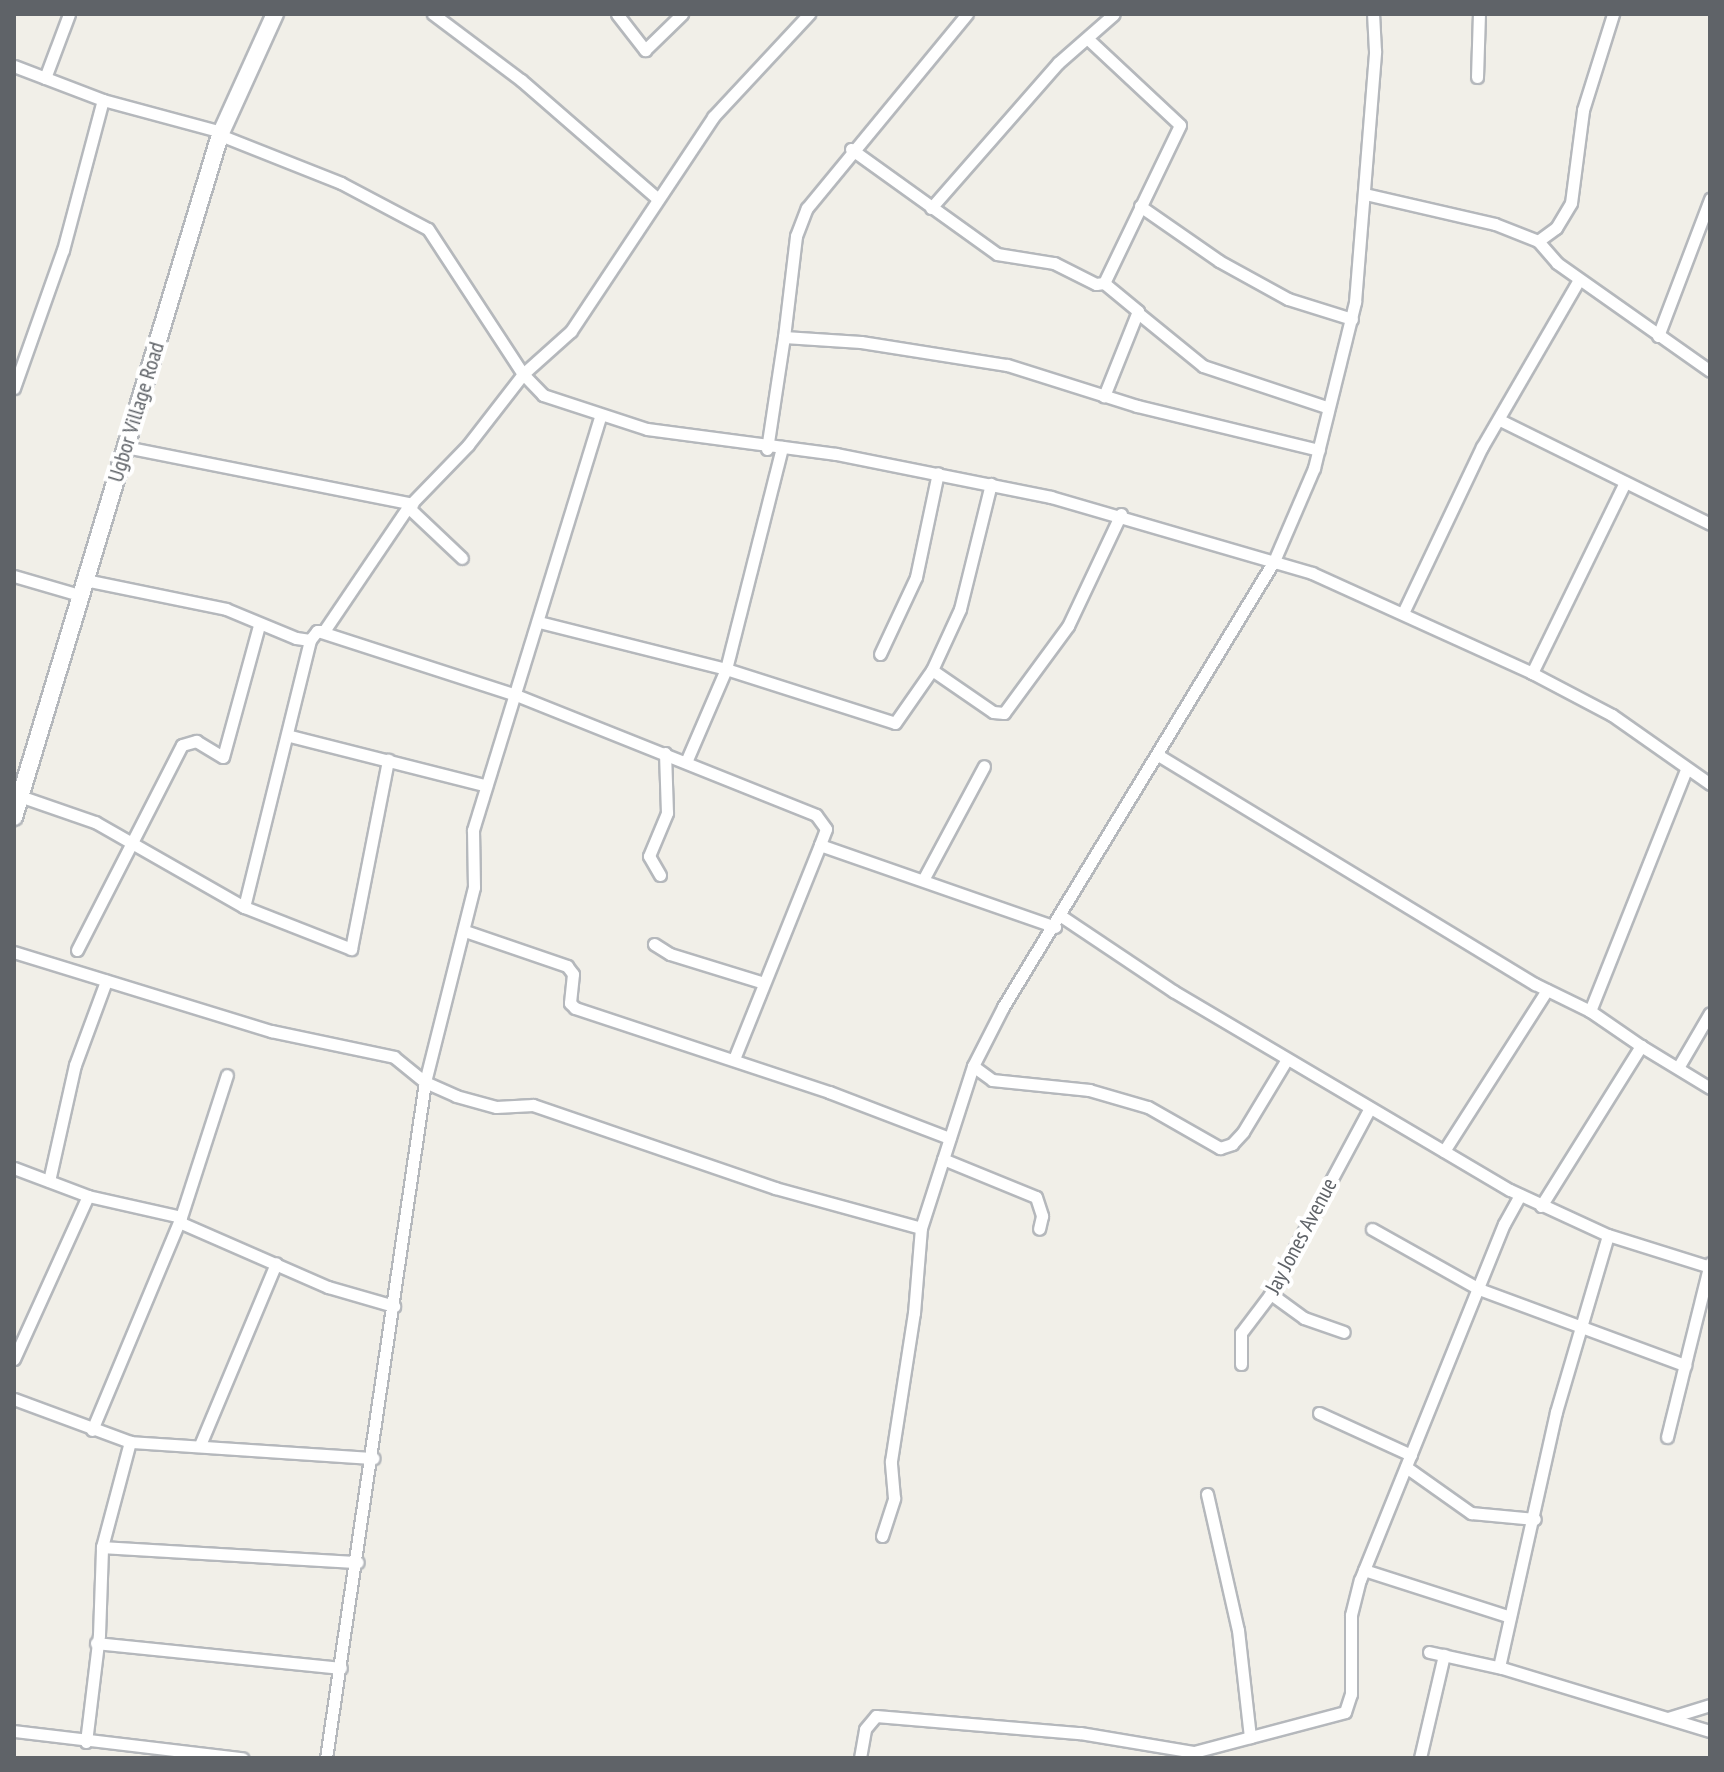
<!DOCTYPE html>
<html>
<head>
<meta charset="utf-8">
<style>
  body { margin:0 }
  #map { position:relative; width:1724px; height:1772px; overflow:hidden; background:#f1efe8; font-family:"PT Sans Narrow",sans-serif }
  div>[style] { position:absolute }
  .roads { filter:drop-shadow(2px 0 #b5b8bc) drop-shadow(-2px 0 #b5b8bc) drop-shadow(0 2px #b5b8bc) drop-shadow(0 -2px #b5b8bc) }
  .street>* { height:11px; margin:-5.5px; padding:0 5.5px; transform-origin:5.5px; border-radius:5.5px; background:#fff }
  .secondary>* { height:16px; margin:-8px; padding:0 8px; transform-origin:8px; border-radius:8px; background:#fff }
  span { translate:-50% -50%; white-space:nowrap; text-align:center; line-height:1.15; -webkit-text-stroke:8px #fff; paint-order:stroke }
  .street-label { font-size:22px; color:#5f6368 }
  .frame { position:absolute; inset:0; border:16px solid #5f6368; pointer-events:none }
</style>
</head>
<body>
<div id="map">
  <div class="roads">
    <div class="street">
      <div style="left:433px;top:14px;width:110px;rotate:36.9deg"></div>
      <div style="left:521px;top:80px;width:181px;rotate:41deg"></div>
      <div style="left:617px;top:14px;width:46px;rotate:52.1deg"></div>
      <div style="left:645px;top:50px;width:52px;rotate:-44.2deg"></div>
      <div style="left:14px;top:66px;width:95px;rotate:20.9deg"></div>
      <div style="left:103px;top:100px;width:123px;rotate:15.1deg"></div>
      <div style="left:1477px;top:77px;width:63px;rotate:-88.2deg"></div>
      <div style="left:45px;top:78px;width:68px;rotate:-69.4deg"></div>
      <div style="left:220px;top:135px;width:130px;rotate:21.6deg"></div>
      <div style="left:341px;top:183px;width:98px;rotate:27.9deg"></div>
      <div style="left:428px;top:229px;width:173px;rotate:56.8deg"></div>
      <div style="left:523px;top:374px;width:29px;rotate:46deg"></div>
      <div style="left:543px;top:395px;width:109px;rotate:18.1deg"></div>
      <div style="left:647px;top:429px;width:191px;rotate:7.5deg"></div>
      <div style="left:836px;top:454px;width:219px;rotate:11.3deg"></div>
      <div style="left:1051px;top:497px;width:272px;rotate:16.2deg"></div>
      <div style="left:1312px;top:573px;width:242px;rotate:24.4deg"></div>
      <div style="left:1532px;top:673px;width:90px;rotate:27.7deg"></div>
      <div style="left:1612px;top:715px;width:120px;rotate:35.1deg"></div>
      <div style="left:851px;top:149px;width:180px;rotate:35.7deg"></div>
      <div style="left:997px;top:254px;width:58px;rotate:9deg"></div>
      <div style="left:1054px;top:263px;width:47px;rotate:26.6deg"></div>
      <div style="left:1096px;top:284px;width:8px;rotate:-7deg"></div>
      <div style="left:1104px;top:283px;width:175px;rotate:-64.3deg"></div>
      <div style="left:1180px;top:125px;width:126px;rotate:-136.9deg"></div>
      <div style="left:1365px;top:194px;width:133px;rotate:13deg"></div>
      <div style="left:1495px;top:224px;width:46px;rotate:21.6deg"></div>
      <div style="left:1538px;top:241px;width:29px;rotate:49deg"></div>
      <div style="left:1557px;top:263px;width:187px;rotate:35.2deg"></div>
      <div style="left:1140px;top:206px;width:96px;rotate:34.8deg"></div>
      <div style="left:1219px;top:261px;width:79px;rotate:28.8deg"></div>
      <div style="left:1288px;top:299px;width:67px;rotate:17.4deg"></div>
      <div style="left:931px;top:208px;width:193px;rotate:-48.8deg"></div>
      <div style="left:1058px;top:63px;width:74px;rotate:-41.2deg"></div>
      <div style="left:1538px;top:241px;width:22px;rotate:-36deg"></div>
      <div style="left:1556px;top:228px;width:29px;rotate:-59deg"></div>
      <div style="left:1571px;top:203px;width:94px;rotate:-82.6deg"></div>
      <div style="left:1583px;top:110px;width:101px;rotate:-72.6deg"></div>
      <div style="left:1104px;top:283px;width:44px;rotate:39.5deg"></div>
      <div style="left:1138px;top:311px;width:92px;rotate:111.8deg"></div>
      <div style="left:1138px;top:313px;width:84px;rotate:39.2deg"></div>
      <div style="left:1203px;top:366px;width:130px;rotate:18.4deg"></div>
      <div style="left:1658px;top:336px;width:147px;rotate:-69.2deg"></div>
      <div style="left:784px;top:337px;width:102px;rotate:-83.2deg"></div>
      <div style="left:796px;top:236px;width:30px;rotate:-69deg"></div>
      <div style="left:807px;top:208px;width:251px;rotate:-50.5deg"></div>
      <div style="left:14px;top:388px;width:146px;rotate:-70.5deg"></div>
      <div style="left:63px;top:250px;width:155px;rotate:-75.1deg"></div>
      <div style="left:1500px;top:420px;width:234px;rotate:26.3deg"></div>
      <div style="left:125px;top:447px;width:293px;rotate:11.2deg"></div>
      <div style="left:767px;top:449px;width:113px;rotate:-81.4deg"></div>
      <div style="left:784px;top:337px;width:77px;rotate:3.7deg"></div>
      <div style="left:861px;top:342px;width:148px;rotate:9deg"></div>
      <div style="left:1007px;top:365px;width:136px;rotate:17.5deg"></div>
      <div style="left:1137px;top:406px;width:187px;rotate:13.6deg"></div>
      <div style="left:408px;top:507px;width:74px;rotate:43.4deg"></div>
      <div style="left:14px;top:576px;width:68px;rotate:16.3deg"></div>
      <div style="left:85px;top:580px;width:144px;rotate:11.6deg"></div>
      <div style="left:226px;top:609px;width:76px;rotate:22.5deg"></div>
      <div style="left:296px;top:638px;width:14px;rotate:8deg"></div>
      <div style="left:310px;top:640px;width:11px;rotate:-52deg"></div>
      <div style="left:317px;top:631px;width:7px"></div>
      <div style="left:324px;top:631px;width:150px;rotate:-55.9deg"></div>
      <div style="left:408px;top:507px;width:86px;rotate:-45.9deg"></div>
      <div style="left:468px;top:445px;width:90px;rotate:-52.2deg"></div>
      <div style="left:523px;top:374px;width:64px;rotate:-41.9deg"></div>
      <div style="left:571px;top:331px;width:257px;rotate:-56.4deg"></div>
      <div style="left:713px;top:117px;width:141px;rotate:-47deg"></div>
      <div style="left:1403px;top:613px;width:184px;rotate:-64.6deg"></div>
      <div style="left:1482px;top:447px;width:193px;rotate:-59.9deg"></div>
      <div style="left:539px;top:622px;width:193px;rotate:14.1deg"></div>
      <div style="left:726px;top:669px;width:177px;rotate:17.7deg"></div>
      <div style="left:895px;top:723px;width:65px;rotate:-55.1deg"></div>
      <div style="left:932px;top:670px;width:67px;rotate:-65.3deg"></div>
      <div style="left:960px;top:609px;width:129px;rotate:-76.1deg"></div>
      <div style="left:318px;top:631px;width:208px;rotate:17.9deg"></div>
      <div style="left:516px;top:695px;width:323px;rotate:21.8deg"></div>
      <div style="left:816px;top:815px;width:17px;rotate:54deg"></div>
      <div style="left:826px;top:829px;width:17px;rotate:111deg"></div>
      <div style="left:820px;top:845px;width:231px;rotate:111.9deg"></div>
      <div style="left:880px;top:654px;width:85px;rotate:-64.9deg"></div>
      <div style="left:916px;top:577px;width:106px;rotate:-78.1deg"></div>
      <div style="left:932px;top:670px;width:74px;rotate:34.5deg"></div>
      <div style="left:993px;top:712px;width:11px;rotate:5deg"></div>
      <div style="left:1004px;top:713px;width:108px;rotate:-53.7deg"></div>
      <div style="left:1068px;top:626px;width:124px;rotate:-64.7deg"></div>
      <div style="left:1532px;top:673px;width:212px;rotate:-64deg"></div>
      <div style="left:290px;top:736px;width:199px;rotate:14.2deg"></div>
      <div style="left:1158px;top:755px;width:441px;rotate:31.3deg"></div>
      <div style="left:1535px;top:984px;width:61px;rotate:26.1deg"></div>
      <div style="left:686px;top:762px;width:101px;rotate:-66.7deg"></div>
      <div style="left:726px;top:669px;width:229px;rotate:-75.8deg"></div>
      <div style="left:14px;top:794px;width:86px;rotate:19.1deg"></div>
      <div style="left:95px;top:822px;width:172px;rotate:29.7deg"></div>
      <div style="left:244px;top:907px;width:115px;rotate:21.4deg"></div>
      <div style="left:351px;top:949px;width:193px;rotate:-78.9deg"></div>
      <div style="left:820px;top:845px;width:249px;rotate:19.2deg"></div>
      <div style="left:660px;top:875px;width:22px;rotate:-120deg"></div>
      <div style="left:649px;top:856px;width:47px;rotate:-67.3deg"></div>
      <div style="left:667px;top:813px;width:60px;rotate:-91.9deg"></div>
      <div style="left:923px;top:880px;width:129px;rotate:-61.8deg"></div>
      <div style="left:244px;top:907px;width:275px;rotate:-76.1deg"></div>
      <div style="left:1061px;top:916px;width:135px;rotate:33.8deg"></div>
      <div style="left:1173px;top:991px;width:391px;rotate:30.6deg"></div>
      <div style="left:1510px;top:1190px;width:108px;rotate:24.7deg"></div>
      <div style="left:1608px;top:1235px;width:107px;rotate:17.4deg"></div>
      <div style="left:465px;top:931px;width:108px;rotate:18.9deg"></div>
      <div style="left:567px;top:966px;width:10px;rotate:53deg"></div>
      <div style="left:573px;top:974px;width:29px;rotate:96deg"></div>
      <div style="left:570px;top:1003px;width:7px;rotate:45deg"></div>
      <div style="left:575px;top:1008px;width:268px;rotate:18.3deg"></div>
      <div style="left:829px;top:1092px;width:129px;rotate:21deg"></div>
      <div style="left:654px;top:944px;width:19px;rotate:32deg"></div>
      <div style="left:670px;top:954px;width:95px;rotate:17.1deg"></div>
      <div style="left:77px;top:950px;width:230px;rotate:-62.9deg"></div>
      <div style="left:182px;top:745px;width:15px;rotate:-16deg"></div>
      <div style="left:196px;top:741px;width:31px;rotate:31deg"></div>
      <div style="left:223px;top:757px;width:137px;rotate:-74.7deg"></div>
      <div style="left:14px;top:952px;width:269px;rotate:17.1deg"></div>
      <div style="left:271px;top:1031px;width:126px;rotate:11.9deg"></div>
      <div style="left:394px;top:1057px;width:40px;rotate:39deg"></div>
      <div style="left:425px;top:1082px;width:34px;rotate:24deg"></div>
      <div style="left:456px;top:1096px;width:41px;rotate:15.4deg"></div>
      <div style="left:496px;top:1107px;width:37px;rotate:-3deg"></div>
      <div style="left:533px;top:1105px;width:256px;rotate:18.9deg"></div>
      <div style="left:775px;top:1188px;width:151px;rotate:15.3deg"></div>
      <div style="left:1641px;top:1046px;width:81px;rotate:31.3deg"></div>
      <div style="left:973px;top:1066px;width:24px;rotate:36deg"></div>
      <div style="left:992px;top:1080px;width:98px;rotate:5.9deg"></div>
      <div style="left:1089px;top:1090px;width:61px;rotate:16.1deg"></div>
      <div style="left:1148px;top:1107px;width:83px;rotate:29.7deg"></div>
      <div style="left:1220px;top:1148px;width:13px;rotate:-18deg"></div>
      <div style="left:1232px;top:1144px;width:16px;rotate:-47deg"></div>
      <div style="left:1243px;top:1132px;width:85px;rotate:-58.9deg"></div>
      <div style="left:1679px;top:1066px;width:61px;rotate:-59.7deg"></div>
      <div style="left:1444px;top:1151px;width:191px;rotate:-57.4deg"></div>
      <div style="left:943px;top:1159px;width:100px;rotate:22.2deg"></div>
      <div style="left:1036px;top:1197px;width:20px;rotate:72deg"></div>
      <div style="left:1042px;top:1216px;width:13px;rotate:103deg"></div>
      <div style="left:14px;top:1168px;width:79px;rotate:20.7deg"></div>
      <div style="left:88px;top:1196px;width:95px;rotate:12.7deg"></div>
      <div style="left:181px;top:1217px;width:5px;rotate:112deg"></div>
      <div style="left:179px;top:1222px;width:163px;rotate:23.6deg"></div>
      <div style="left:328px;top:1287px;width:69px;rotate:16.1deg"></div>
      <div style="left:49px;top:1181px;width:119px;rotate:-77.4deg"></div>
      <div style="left:75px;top:1065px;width:90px;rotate:-69.7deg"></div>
      <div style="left:1541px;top:1206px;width:189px;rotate:-58deg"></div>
      <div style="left:1641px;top:1046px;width:62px;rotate:-145.5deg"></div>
      <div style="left:1590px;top:1011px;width:259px;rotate:-68.3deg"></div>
      <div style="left:181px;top:1217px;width:149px;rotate:-72.1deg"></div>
      <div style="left:1372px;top:1229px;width:123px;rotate:29.3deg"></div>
      <div style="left:1479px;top:1289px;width:220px;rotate:20.3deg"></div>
      <div style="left:1271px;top:1294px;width:41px;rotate:36deg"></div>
      <div style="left:1304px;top:1318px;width:42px;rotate:19.3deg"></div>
      <div style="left:14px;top:1359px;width:179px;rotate:-65.6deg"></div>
      <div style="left:1241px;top:1364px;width:31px;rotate:-90deg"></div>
      <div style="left:1241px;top:1333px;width:46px;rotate:-52.9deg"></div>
      <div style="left:1269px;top:1296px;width:213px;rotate:-61.8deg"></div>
      <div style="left:14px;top:1399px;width:124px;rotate:20.3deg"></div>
      <div style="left:130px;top:1442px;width:244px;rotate:3.8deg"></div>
      <div style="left:1319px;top:1413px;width:101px;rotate:24.5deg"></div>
      <div style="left:92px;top:1430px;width:225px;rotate:-67.3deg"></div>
      <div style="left:1667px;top:1437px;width:179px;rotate:-76.1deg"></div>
      <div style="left:200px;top:1445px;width:197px;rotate:-67.3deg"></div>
      <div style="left:1406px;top:1467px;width:80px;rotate:35.3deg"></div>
      <div style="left:1471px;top:1513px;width:64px;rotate:5.4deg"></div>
      <div style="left:1207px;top:1494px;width:139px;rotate:77.2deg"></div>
      <div style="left:1238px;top:1630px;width:108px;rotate:83.6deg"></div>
      <div style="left:882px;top:1536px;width:40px;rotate:-72deg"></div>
      <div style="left:894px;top:1498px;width:37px;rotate:-95deg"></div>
      <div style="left:891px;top:1461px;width:150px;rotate:-81.2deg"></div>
      <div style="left:914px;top:1313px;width:85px;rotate:-85.3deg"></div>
      <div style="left:921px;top:1228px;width:170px;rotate:-72.2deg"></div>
      <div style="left:973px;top:1066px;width:66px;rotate:-63deg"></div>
      <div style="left:1003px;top:1007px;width:522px;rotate:-58.72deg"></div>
      <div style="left:1274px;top:561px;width:101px;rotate:-66.7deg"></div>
      <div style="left:1314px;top:468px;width:171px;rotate:-76.1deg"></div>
      <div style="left:1355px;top:302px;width:252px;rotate:-85.4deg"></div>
      <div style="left:1375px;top:51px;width:37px;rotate:-93deg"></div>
      <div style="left:102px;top:1547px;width:256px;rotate:3.4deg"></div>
      <div style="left:1364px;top:1570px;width:153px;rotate:17.8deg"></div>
      <div style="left:96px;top:1643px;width:246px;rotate:5.8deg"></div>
      <div style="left:1429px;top:1652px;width:75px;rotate:12.4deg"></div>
      <div style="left:1502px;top:1668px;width:217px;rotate:16.9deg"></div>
      <div style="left:1499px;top:1667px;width:261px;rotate:-77.4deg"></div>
      <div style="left:1556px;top:1412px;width:184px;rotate:-73.6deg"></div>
      <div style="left:1668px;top:1718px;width:44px;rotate:-17.2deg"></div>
      <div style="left:14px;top:1731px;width:230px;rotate:6.8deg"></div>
      <div style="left:86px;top:1742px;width:108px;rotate:-83.1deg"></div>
      <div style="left:99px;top:1635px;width:88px;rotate:-88deg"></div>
      <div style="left:102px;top:1547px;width:109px;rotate:-75.1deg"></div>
      <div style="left:326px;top:1758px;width:683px;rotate:-81.67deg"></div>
      <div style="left:425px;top:1082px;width:201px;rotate:-75.9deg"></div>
      <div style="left:474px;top:887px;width:57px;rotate:-91deg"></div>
      <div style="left:473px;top:830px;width:432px;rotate:-72.9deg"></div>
      <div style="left:860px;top:1758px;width:29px;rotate:-80deg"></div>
      <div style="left:865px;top:1729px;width:17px;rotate:-50deg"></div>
      <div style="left:876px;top:1716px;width:205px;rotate:4.8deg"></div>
      <div style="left:1080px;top:1733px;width:116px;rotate:9.5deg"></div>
      <div style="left:1194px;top:1752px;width:156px;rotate:-14.8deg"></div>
      <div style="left:1345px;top:1712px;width:19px;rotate:-72deg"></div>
      <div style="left:1351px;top:1694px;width:79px;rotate:-90deg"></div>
      <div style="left:1351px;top:1615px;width:36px;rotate:-76deg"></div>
      <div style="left:1360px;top:1580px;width:384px;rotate:-68deg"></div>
      <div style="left:1504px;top:1224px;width:33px;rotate:-61deg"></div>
      <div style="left:1420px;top:1758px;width:106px;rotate:-76.9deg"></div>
    </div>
    <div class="secondary">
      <div style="left:14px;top:817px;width:712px;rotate:-73.19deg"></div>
      <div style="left:220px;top:135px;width:133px;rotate:-65.6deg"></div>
    </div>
  </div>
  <div class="street-label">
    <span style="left:136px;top:412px;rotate:-73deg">Ugbor Village Road</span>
    <span style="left:1301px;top:1236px;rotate:-62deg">Jay Jones Avenue</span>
  </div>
  <div class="frame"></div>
</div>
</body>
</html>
